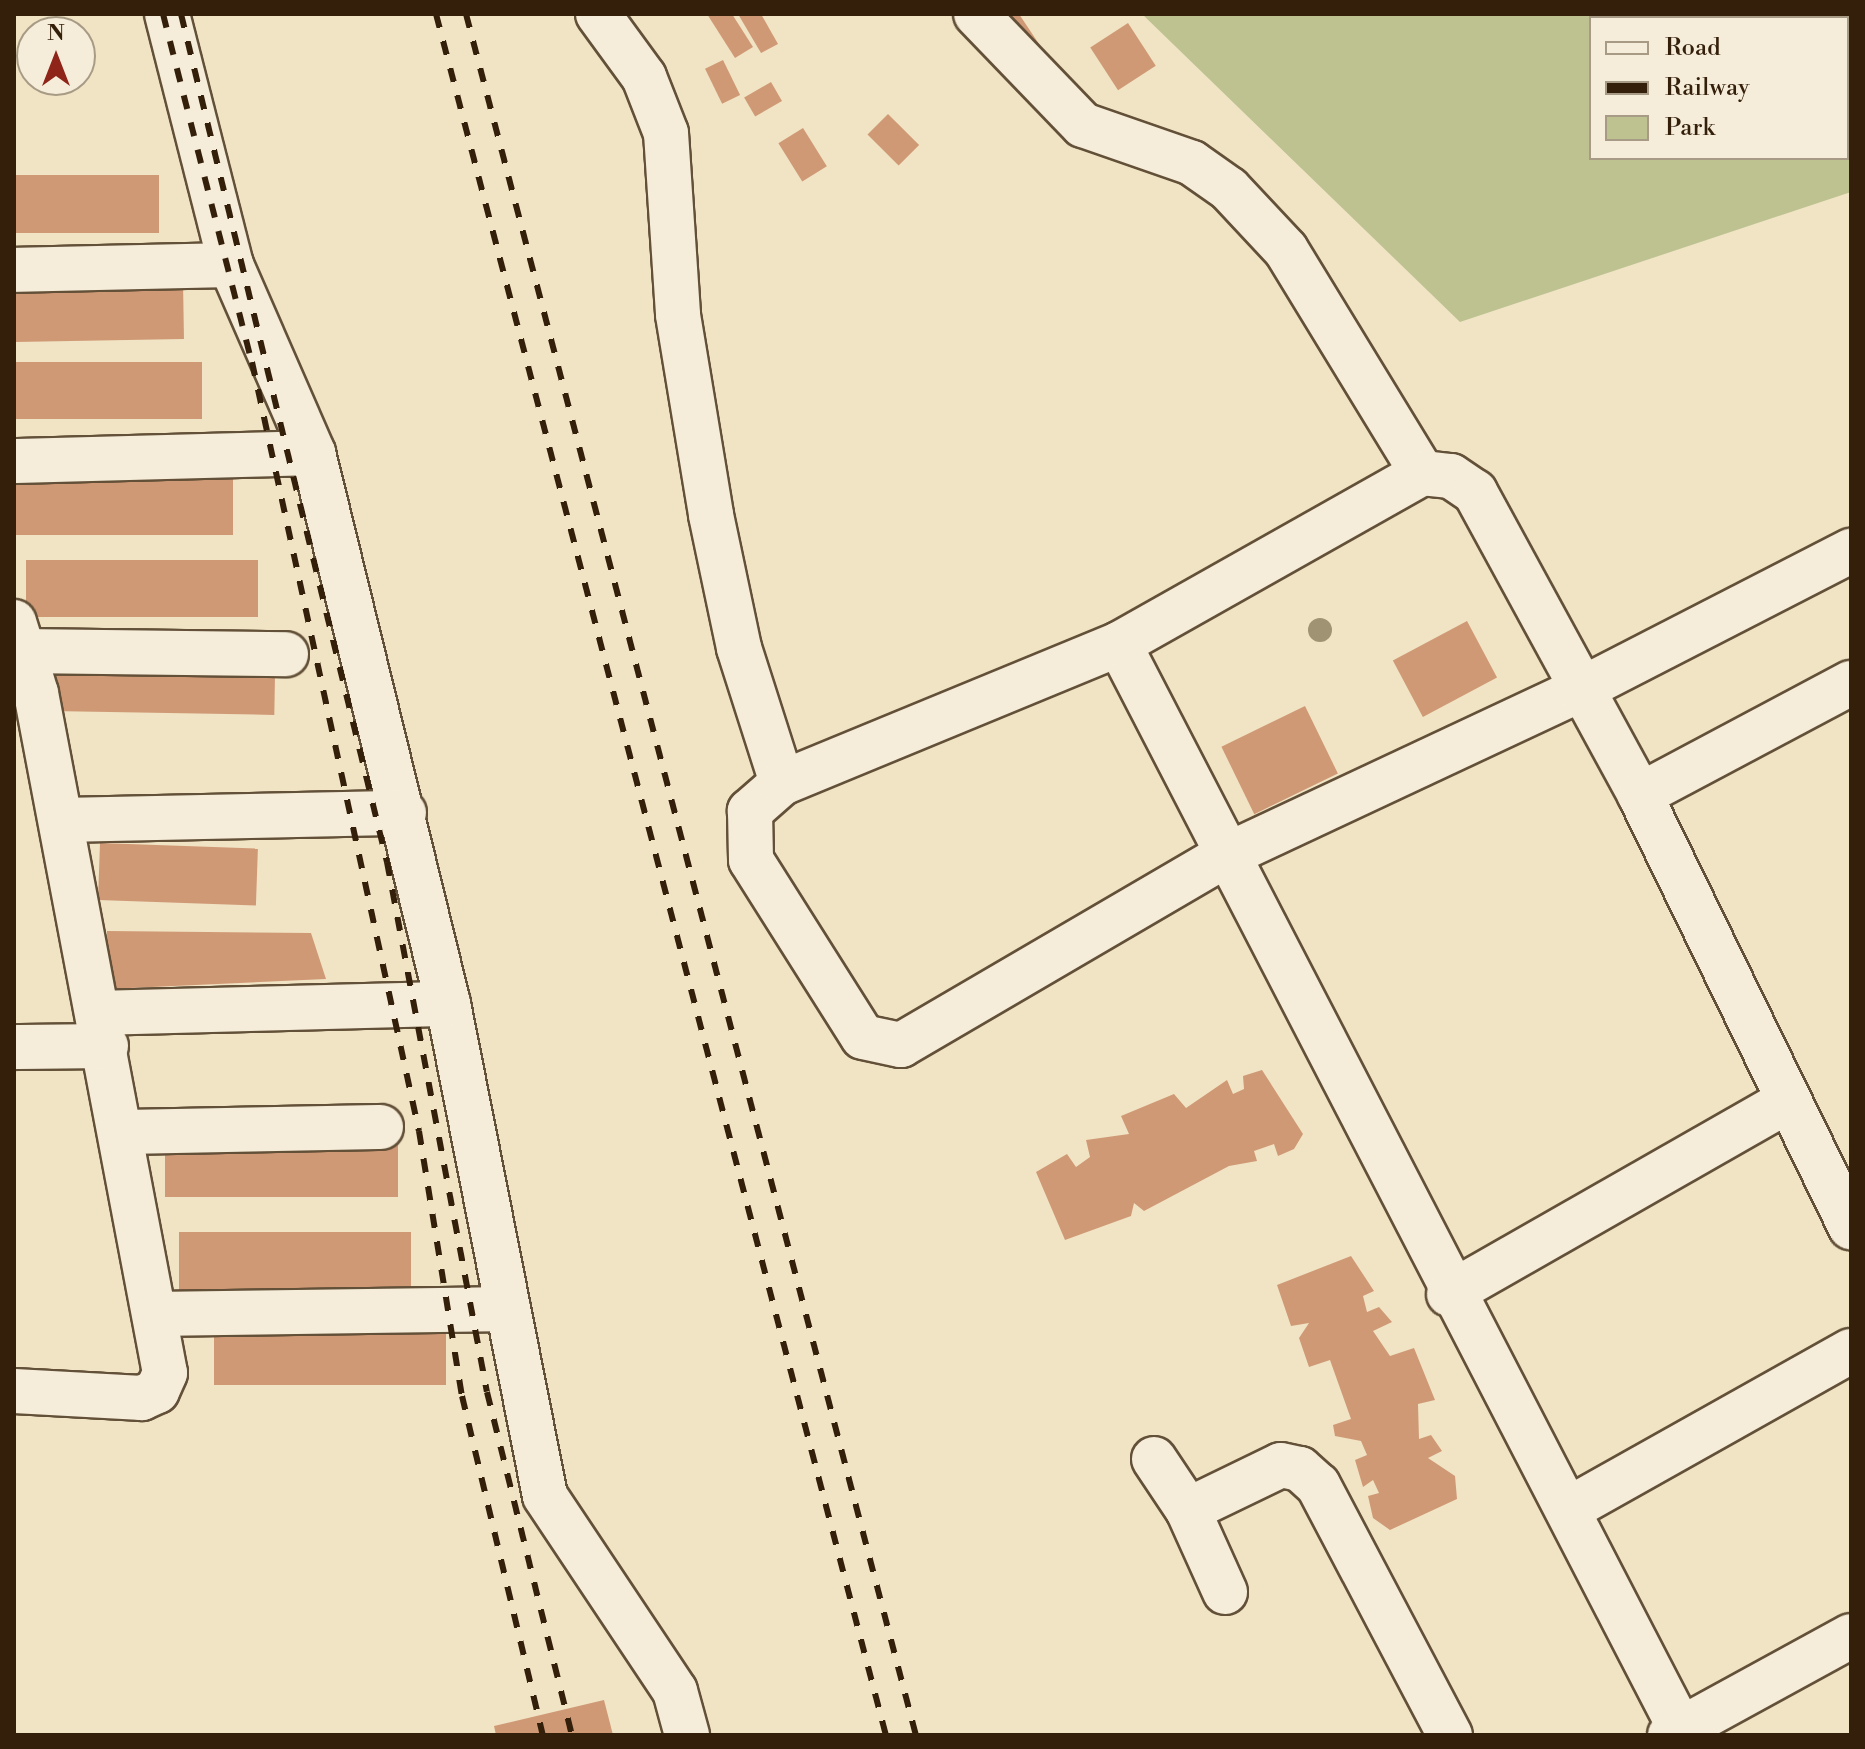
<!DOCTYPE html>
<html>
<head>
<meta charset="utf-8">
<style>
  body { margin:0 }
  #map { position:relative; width:1865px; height:1749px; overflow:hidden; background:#f0e4c4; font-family:"Libre Bodoni",serif }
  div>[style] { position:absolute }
  .green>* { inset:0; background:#bec291 }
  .building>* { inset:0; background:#d09976; transform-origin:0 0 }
  .roads { filter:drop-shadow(2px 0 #635038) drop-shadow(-2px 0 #635038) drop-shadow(0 2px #635038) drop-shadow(0 -2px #635038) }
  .minor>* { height:44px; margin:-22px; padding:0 22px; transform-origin:22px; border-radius:22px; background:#f5edd9 }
  .rail>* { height:6px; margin-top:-3px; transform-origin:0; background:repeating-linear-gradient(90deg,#341f0a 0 14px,transparent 0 28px) }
  .trees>* { width:24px; height:24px; margin:-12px; border-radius:50%; background:#9f9374 }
  span { translate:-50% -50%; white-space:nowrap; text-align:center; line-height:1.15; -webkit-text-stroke:6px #f5edd9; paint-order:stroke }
  .frame { position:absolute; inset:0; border:16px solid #341f0a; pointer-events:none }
  .legend { position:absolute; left:1589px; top:16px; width:260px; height:144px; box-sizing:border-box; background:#f5edd9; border:2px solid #a89b86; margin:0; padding:10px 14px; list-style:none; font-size:24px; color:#341f0a }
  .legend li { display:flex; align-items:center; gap:16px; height:40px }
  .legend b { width:40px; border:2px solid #a89b86 }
  .north { position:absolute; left:16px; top:16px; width:80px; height:80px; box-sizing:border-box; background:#f5edd9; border:2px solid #a89b86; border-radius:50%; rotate:0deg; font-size:22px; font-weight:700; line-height:32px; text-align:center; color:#341f0a }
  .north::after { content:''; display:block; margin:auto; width:28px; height:36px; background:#8f2418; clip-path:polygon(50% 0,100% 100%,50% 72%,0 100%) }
</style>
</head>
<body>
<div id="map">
  <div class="green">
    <div style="clip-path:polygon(evenodd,1142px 14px,1851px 14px,1851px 192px,1460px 322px,1142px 14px,1591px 18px,1847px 18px,1847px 158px,1591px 158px,1591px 18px)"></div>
  </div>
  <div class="building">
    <div style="clip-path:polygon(707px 14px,732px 14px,753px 47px,735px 58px)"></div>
    <div style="clip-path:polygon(738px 14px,761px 14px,778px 44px,761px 53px)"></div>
    <div style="clip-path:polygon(990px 14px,1019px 14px,1039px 44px,1020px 58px)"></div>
    <div style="left:1128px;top:23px;width:51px;height:45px;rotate:57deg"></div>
    <div style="left:723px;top:60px;width:39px;height:20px;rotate:64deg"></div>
    <div style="left:771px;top:82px;width:22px;height:31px;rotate:60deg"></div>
    <div style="left:888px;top:114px;width:44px;height:29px;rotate:45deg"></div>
    <div style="left:803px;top:128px;width:45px;height:29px;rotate:58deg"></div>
    <div style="left:159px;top:175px;width:58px;height:145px;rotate:90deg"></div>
    <div style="left:183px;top:282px;width:57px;height:169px;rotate:89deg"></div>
    <div style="left:202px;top:362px;width:57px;height:188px;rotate:90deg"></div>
    <div style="left:233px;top:477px;width:58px;height:219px;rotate:90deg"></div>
    <div style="left:258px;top:560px;width:57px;height:232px;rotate:90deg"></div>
    <div style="left:1467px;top:621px;width:64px;height:84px;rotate:62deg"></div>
    <div style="left:51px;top:673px;width:224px;height:38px;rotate:1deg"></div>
    <div style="left:1305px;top:706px;width:75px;height:93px;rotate:64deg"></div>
    <div style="left:100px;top:843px;width:158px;height:57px;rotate:2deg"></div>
    <div style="clip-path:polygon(107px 931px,311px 933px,326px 979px,108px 989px)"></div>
    <div style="clip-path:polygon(1262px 1070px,1303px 1134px,1294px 1149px,1278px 1156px,1274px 1144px,1254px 1151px,1257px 1161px,1229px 1166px,1144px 1211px,1134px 1203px,1131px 1216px,1065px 1240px,1036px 1172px,1067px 1154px,1076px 1167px,1090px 1157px,1086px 1140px,1129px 1134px,1121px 1116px,1174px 1094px,1186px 1108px,1227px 1080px,1233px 1094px,1244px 1089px,1243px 1076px)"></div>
    <div style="left:398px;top:1140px;width:57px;height:233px;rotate:90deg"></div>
    <div style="left:411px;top:1232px;width:58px;height:232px;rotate:90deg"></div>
    <div style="clip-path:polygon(1351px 1256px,1374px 1291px,1363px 1296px,1367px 1312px,1379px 1307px,1392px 1322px,1373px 1331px,1390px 1356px,1414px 1348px,1435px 1400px,1418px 1404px,1419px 1439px,1431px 1435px,1442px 1451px,1428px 1458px,1455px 1476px,1457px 1499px,1390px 1530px,1373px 1518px,1368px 1496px,1379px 1493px,1373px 1480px,1363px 1487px,1355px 1460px,1367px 1455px,1361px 1441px,1335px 1436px,1333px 1425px,1351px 1419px,1330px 1360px,1309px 1367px,1299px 1338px,1309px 1323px,1291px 1326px,1277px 1285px)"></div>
    <div style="left:446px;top:1328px;width:57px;height:232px;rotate:90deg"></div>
    <div style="clip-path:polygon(604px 1700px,613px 1735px,496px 1735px,494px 1726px)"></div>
  </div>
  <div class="roads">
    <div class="minor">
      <div style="left:167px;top:14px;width:259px;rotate:75.7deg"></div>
      <div style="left:231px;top:265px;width:205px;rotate:66.4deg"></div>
      <div style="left:313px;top:453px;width:567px;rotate:76.23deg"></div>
      <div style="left:448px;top:1004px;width:501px;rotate:78.85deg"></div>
      <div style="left:545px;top:1496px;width:234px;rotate:56.3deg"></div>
      <div style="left:675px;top:1691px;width:46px;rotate:74.7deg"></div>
      <div style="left:598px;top:14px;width:78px;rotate:53.9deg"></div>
      <div style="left:644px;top:77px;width:60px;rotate:68.6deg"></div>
      <div style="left:666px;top:133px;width:182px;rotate:86.2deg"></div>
      <div style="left:678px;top:315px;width:203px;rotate:80.6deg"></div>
      <div style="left:711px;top:515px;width:136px;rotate:78.1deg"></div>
      <div style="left:739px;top:648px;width:142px;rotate:72.3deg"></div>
      <div style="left:782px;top:783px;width:43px;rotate:138.8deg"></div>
      <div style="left:750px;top:811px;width:49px;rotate:88.8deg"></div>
      <div style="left:751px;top:860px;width:209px;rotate:57.7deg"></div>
      <div style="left:863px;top:1037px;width:39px;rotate:12deg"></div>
      <div style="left:901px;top:1045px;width:375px;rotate:-30.3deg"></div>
      <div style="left:1225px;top:856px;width:392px;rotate:-25.1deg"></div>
      <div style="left:1580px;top:690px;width:305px;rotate:-27.2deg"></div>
      <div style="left:976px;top:14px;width:154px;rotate:46.1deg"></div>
      <div style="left:1083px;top:125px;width:115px;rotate:19.2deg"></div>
      <div style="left:1192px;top:163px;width:45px;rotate:35.1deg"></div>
      <div style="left:1229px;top:189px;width:83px;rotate:46.9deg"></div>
      <div style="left:1286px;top:250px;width:261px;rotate:58.6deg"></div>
      <div style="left:1422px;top:473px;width:29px;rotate:6deg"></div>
      <div style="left:1451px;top:476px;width:29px;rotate:34deg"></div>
      <div style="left:1475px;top:492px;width:345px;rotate:61.4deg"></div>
      <div style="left:1640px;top:795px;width:481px;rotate:64deg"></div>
      <div style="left:14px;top:270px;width:217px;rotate:-1.3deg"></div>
      <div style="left:14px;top:461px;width:299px;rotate:-1.5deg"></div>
      <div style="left:14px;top:622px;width:74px;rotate:72.8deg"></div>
      <div style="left:36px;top:693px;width:692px;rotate:79.26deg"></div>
      <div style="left:165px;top:1373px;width:20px;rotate:114deg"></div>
      <div style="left:157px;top:1391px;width:17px;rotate:155deg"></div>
      <div style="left:142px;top:1398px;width:128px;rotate:-176.9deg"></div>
      <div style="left:1119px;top:644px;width:1223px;rotate:62.64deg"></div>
      <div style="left:23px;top:651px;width:263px;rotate:0.7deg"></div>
      <div style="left:782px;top:783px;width:365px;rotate:-22.4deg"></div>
      <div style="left:1119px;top:644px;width:348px;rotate:-29.4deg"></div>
      <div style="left:1640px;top:795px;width:239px;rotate:-28deg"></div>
      <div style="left:61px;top:820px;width:343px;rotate:-1.2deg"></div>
      <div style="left:99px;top:1013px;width:349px;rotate:-1.5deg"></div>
      <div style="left:14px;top:1047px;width:92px;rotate:-0.6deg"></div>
      <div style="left:122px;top:1132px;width:259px;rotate:-1.1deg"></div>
      <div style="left:1449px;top:1294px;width:390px;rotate:-29.7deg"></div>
      <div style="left:156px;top:1314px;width:352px;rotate:-0.8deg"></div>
      <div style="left:1154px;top:1459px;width:61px;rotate:56.3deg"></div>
      <div style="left:1188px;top:1510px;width:90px;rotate:65.7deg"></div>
      <div style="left:1569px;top:1509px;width:323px;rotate:-29.3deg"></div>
      <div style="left:1188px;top:1510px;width:103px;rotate:-25.8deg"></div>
      <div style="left:1281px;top:1465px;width:19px;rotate:12deg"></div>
      <div style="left:1300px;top:1469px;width:24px;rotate:42deg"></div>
      <div style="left:1318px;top:1485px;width:283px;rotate:62.2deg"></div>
      <div style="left:1670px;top:1735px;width:206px;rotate:-28.7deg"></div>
    </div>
  </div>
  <div class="rail">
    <div style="left:163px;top:14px;width:359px;rotate:75.7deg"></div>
    <div style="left:252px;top:362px;width:787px;rotate:77.75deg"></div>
    <div style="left:419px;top:1131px;width:268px;rotate:80.8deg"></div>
    <div style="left:462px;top:1396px;width:349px;rotate:76.6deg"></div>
    <div style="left:181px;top:14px;width:873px;rotate:76.35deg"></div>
    <div style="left:387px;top:862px;width:539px;rotate:79.32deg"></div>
    <div style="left:487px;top:1392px;width:353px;rotate:76.1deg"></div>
    <div style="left:436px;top:14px;width:1779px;rotate:75.35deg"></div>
    <div style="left:466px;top:14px;width:1779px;rotate:75.35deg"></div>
  </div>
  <div class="trees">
    <div style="left:1320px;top:630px"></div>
  </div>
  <div class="frame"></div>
  <ul class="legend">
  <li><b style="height:10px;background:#f5edd9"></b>Road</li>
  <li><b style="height:10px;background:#341f0a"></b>Railway</li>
  <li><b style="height:22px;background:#bec291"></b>Park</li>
  </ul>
  <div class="north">N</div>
</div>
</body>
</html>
